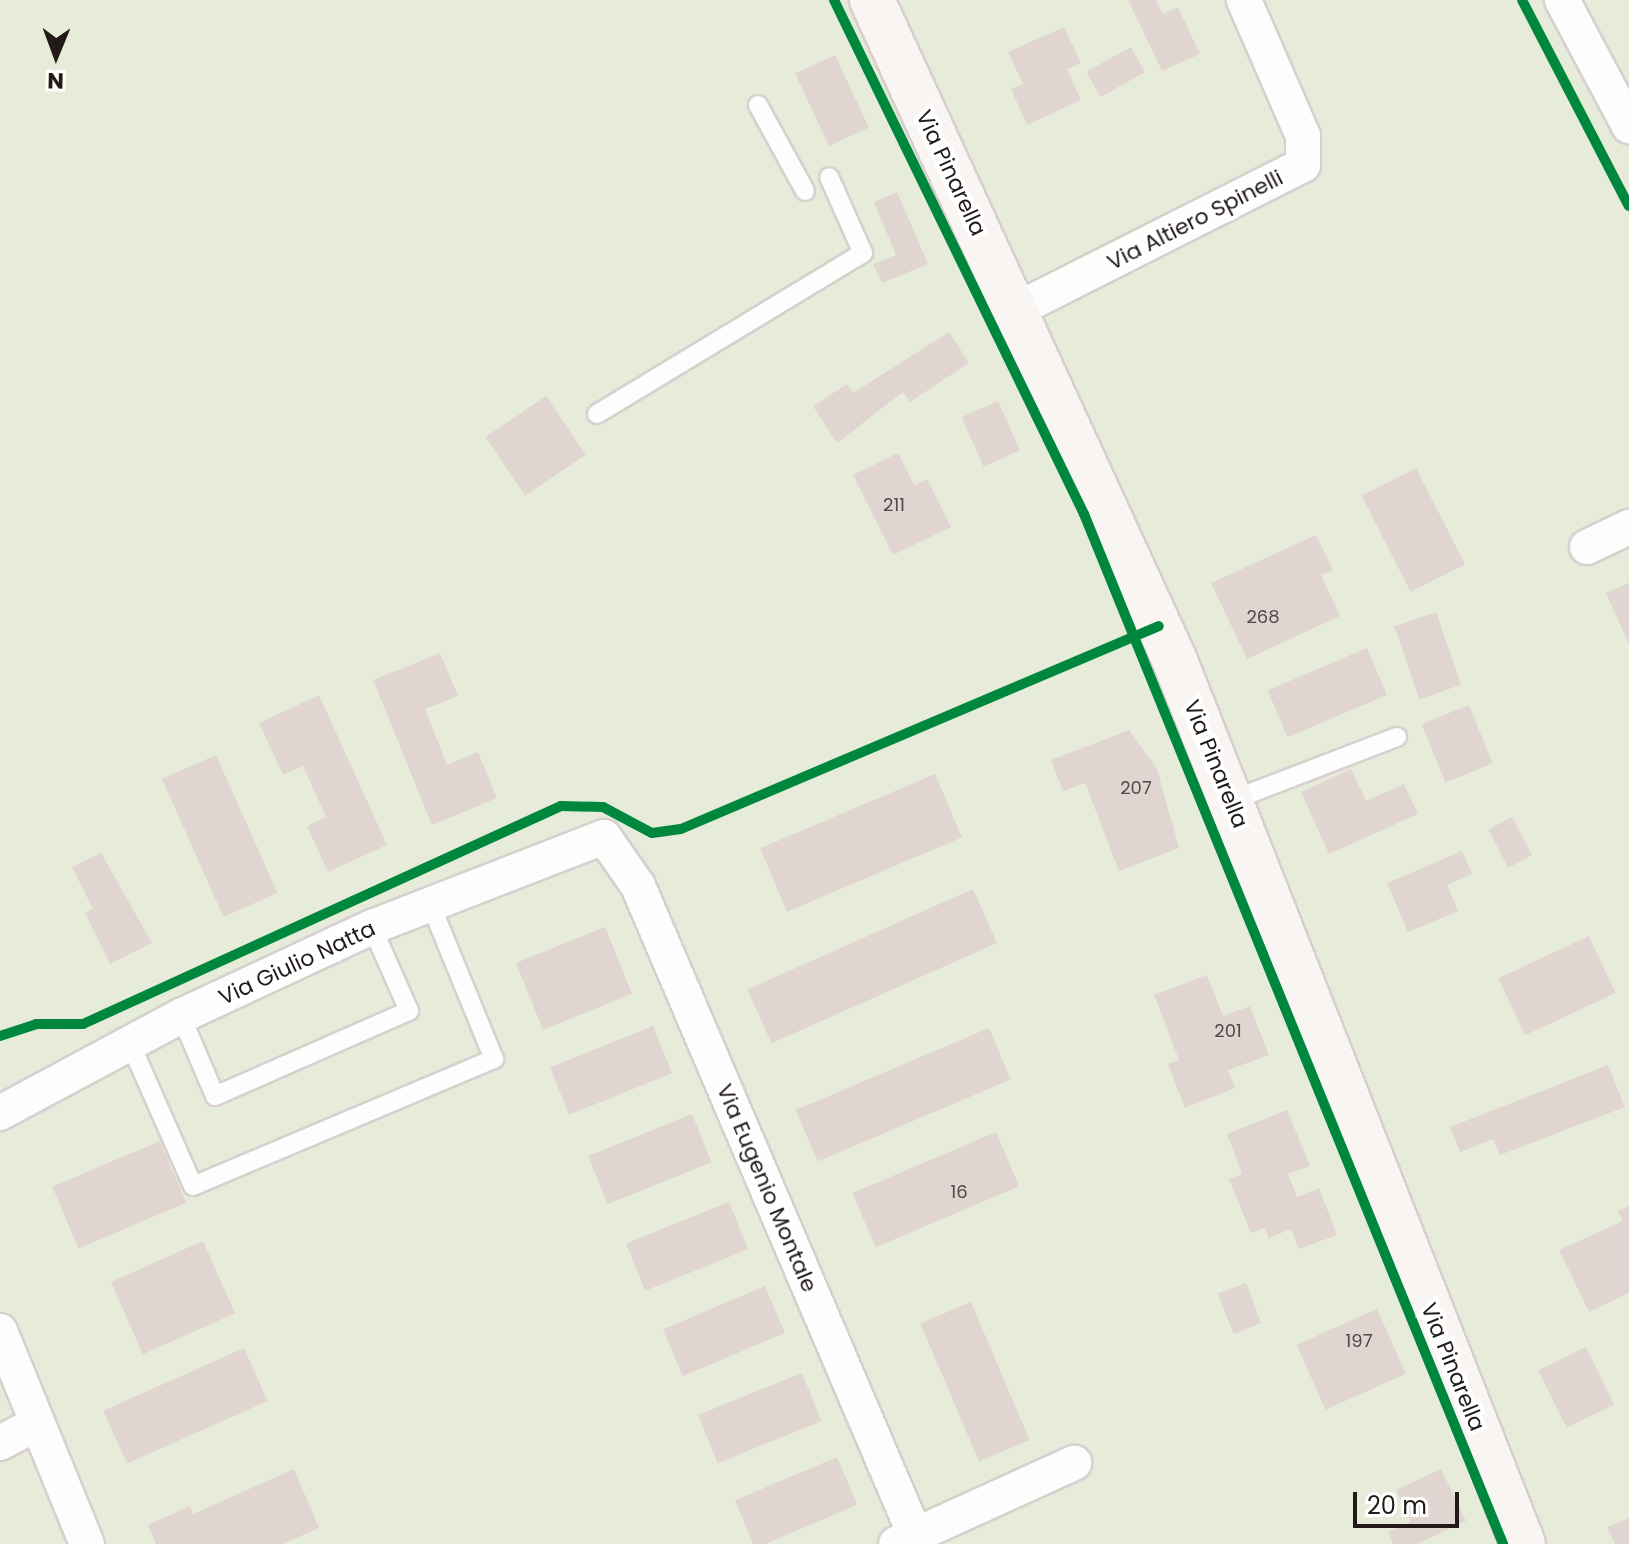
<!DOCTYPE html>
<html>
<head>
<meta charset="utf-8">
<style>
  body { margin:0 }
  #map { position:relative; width:1629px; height:1544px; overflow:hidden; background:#faf3f1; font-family:Poppins,sans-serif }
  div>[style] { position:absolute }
  .green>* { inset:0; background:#e7ecda; transform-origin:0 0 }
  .building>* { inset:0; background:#e0d5d0; transform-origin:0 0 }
  .roads { filter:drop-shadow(2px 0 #d7d0ce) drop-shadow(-2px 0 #d7d0ce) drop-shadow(0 2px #d7d0ce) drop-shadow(0 -2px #d7d0ce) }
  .lane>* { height:18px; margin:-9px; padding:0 9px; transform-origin:9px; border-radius:9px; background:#fefdfd }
  .street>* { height:34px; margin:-17px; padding:0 17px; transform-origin:17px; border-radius:17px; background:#fefdfd }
  .secondary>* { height:44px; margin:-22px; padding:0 22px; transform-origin:22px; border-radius:22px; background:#f8f5f3 }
  .cycleway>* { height:10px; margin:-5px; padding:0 5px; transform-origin:5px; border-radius:5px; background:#00873e }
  span { translate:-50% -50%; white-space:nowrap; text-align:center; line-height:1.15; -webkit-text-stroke:8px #fff; paint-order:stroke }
  .number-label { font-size:18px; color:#514945 }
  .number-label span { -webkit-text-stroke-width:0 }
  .street-label { font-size:22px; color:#211a17 }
  .north { position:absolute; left:16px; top:16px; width:80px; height:80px; -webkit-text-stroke:6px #fff; paint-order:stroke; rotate:181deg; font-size:22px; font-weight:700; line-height:32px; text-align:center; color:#211a17 }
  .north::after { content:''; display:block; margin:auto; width:28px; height:36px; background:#211a17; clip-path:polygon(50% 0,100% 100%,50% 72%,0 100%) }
  .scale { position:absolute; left:1353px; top:1492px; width:106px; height:36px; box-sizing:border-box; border:4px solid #211a17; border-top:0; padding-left:10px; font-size:24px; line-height:28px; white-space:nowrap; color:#211a17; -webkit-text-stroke:6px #fff; paint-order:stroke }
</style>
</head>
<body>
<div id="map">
  <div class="green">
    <div style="left:0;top:0;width:1629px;height:1544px"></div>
  </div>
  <div class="building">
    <div style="clip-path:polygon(1128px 0,1156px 0,1163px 14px,1178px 7px,1200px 54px,1162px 71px)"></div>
    <div style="clip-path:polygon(1064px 27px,1081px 63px,1067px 69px,1081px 100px,1027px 125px,1011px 89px,1023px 84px,1008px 52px)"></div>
    <div style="left:1131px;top:47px;width:29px;height:51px;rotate:61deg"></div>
    <div style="left:835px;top:55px;width:80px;height:44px;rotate:65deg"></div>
    <div style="clip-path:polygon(897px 192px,928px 264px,882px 283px,873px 264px,896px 255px,874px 202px)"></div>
    <div style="clip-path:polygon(949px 332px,969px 363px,910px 402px,903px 392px,837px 443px,813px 406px,847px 384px,853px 393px)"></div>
    <div style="left:546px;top:396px;width:71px;height:73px;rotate:56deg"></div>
    <div style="left:998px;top:401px;width:54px;height:40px;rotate:66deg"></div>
    <div style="clip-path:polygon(898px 453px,914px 485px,927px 479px,951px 527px,893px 555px,853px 475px)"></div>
    <div style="left:1416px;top:468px;width:108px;height:61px;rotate:63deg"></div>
    <div style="clip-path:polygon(1316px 535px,1333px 570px,1321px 575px,1340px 616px,1247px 659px,1211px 583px)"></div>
    <div style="clip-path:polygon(1629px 583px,1629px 644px,1606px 593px)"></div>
    <div style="left:1436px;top:612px;width:77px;height:44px;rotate:71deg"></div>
    <div style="left:1367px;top:648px;width:51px;height:108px;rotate:67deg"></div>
    <div style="clip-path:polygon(440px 653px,458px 696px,425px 709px,447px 765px,478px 752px,497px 798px,432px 825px,373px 680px)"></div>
    <div style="clip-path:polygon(319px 695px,387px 845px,328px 872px,307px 826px,326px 817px,303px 766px,283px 775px,259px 723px)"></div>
    <div style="left:1469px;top:705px;width:63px;height:51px;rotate:68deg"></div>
    <div style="clip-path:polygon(1129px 730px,1157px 769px,1179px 848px,1119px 871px,1085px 783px,1063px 791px,1051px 760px)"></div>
    <div style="left:216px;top:755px;width:151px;height:59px;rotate:66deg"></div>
    <div style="clip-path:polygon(1351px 769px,1366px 801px,1404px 784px,1418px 814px,1329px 854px,1301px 792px)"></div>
    <div style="left:935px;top:774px;width:69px;height:190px;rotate:67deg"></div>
    <div style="left:1512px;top:817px;width:43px;height:27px;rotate:62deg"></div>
    <div style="clip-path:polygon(1462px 851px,1472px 874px,1447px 885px,1458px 911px,1408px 932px,1387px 883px)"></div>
    <div style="clip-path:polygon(101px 853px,152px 943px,110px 964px,85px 913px,93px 909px,72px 867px)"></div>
    <div style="left:973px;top:889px;width:59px;height:247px;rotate:66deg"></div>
    <div style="left:605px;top:927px;width:72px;height:96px;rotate:68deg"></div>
    <div style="left:1589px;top:936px;width:63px;height:100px;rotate:65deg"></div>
    <div style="clip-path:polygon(1207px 975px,1223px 1016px,1250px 1006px,1269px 1055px,1228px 1070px,1235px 1088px,1185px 1108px,1168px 1064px,1179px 1060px,1154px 995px)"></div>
    <div style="left:653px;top:1026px;width:51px;height:111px;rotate:68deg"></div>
    <div style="left:989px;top:1028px;width:56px;height:210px;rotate:67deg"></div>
    <div style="clip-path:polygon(1608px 1065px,1625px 1107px,1500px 1155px,1493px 1139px,1460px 1152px,1450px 1127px)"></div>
    <div style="clip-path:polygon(1287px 1110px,1310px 1166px,1288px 1174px,1297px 1197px,1319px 1188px,1337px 1235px,1299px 1249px,1291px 1229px,1269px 1238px,1265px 1228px,1251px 1233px,1229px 1179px,1242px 1174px,1227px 1134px)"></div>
    <div style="left:692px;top:1114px;width:52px;height:112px;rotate:68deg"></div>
    <div style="left:996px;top:1132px;width:59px;height:156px;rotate:67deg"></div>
    <div style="left:160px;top:1141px;width:67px;height:117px;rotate:67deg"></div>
    <div style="left:729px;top:1202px;width:51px;height:111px;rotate:68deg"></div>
    <div style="clip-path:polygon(1629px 1206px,1629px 1293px,1589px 1312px,1559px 1250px,1623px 1221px,1618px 1211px)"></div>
    <div style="left:203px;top:1241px;width:79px;height:101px;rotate:66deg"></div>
    <div style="left:1246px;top:1283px;width:43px;height:30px;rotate:69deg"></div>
    <div style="left:765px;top:1286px;width:51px;height:111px;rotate:67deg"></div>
    <div style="left:971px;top:1302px;width:150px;height:55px;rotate:67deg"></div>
    <div style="left:1377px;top:1309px;width:71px;height:88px;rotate:66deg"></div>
    <div style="left:1586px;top:1347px;width:64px;height:53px;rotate:64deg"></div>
    <div style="left:244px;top:1348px;width:58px;height:154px;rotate:66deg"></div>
    <div style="left:802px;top:1373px;width:52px;height:112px;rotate:68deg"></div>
    <div style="left:837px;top:1457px;width:52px;height:111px;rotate:67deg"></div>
    <div style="clip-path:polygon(294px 1469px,319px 1528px,282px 1544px,156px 1544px,148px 1525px,190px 1506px,193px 1514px)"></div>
    <div style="clip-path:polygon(1441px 1469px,1466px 1521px,1417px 1544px,1393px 1544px,1388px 1532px,1411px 1522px,1396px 1490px)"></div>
    <div style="clip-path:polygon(1629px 1518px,1629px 1544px,1615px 1544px,1607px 1527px)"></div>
  </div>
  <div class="roads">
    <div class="lane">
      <div style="left:758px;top:105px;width:98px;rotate:61.3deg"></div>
      <div style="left:597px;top:414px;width:311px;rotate:-31.2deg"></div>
      <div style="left:863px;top:253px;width:83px;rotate:-114.1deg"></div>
      <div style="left:1230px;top:801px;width:179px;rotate:-21deg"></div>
      <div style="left:181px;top:1016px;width:87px;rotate:67deg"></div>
      <div style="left:215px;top:1096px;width:212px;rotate:-23.7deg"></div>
      <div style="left:409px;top:1011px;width:92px;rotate:-113.8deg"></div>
      <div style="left:130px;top:1043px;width:156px;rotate:66.2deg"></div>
      <div style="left:193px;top:1186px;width:327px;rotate:-22.9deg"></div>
      <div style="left:494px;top:1059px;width:169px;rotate:-112.3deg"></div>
    </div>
    <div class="street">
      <div style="left:1562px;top:0;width:143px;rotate:62deg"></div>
      <div style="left:1014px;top:311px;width:324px;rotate:-26.8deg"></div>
      <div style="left:1303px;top:165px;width:29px;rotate:-90deg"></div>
      <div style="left:1303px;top:136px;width:148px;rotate:-113.5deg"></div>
      <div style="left:1587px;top:547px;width:47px;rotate:-25.5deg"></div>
      <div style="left:0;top:1113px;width:205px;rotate:-28.2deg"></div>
      <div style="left:181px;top:1016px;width:211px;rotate:-25deg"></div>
      <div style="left:372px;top:927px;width:249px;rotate:-21.2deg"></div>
      <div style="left:604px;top:837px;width:60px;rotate:55.2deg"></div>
      <div style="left:638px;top:886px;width:715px;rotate:66.88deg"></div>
      <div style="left:0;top:1331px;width:230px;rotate:67.8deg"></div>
      <div style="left:0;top:1443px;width:41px;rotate:-27.8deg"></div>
      <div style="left:896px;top:1544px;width:196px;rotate:-24.5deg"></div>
    </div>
    <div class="secondary">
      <div style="left:872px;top:0;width:727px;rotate:65.37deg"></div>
      <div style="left:1175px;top:661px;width:949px;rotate:68.49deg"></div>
    </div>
  </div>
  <div class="cycleway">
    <div style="left:834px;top:0;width:572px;rotate:64.06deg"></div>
    <div style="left:1084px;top:514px;width:1112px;rotate:67.86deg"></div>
    <div style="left:1522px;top:0;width:232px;rotate:62.6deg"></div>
    <div style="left:0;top:1036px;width:38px;rotate:-18deg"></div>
    <div style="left:36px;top:1024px;width:47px"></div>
    <div style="left:83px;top:1024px;width:525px;rotate:-24.52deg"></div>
    <div style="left:561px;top:806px;width:42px;rotate:1.4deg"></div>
    <div style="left:603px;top:807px;width:55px;rotate:28deg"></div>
    <div style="left:652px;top:833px;width:29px;rotate:-8deg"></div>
    <div style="left:681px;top:829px;width:519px;rotate:-23.01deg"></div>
  </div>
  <div class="number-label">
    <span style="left:894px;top:505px">211</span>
    <span style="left:1263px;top:617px">268</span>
    <span style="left:1136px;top:788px">207</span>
    <span style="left:1228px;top:1031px">201</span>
    <span style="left:959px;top:1192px">16</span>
    <span style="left:1359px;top:1341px">197</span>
  </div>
  <div class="street-label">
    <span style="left:951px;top:173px;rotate:65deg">Via Pinarella</span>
    <span style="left:1195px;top:220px;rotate:-27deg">Via Altiero Spinelli</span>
    <span style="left:1216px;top:764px;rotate:68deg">Via Pinarella</span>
    <span style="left:297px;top:963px;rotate:-25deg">Via Giulio Natta</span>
    <span style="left:767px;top:1188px;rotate:67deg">Via Eugenio Montale</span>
    <span style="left:1453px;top:1367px;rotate:68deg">Via Pinarella</span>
  </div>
  <div class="north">N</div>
  <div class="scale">20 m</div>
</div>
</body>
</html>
